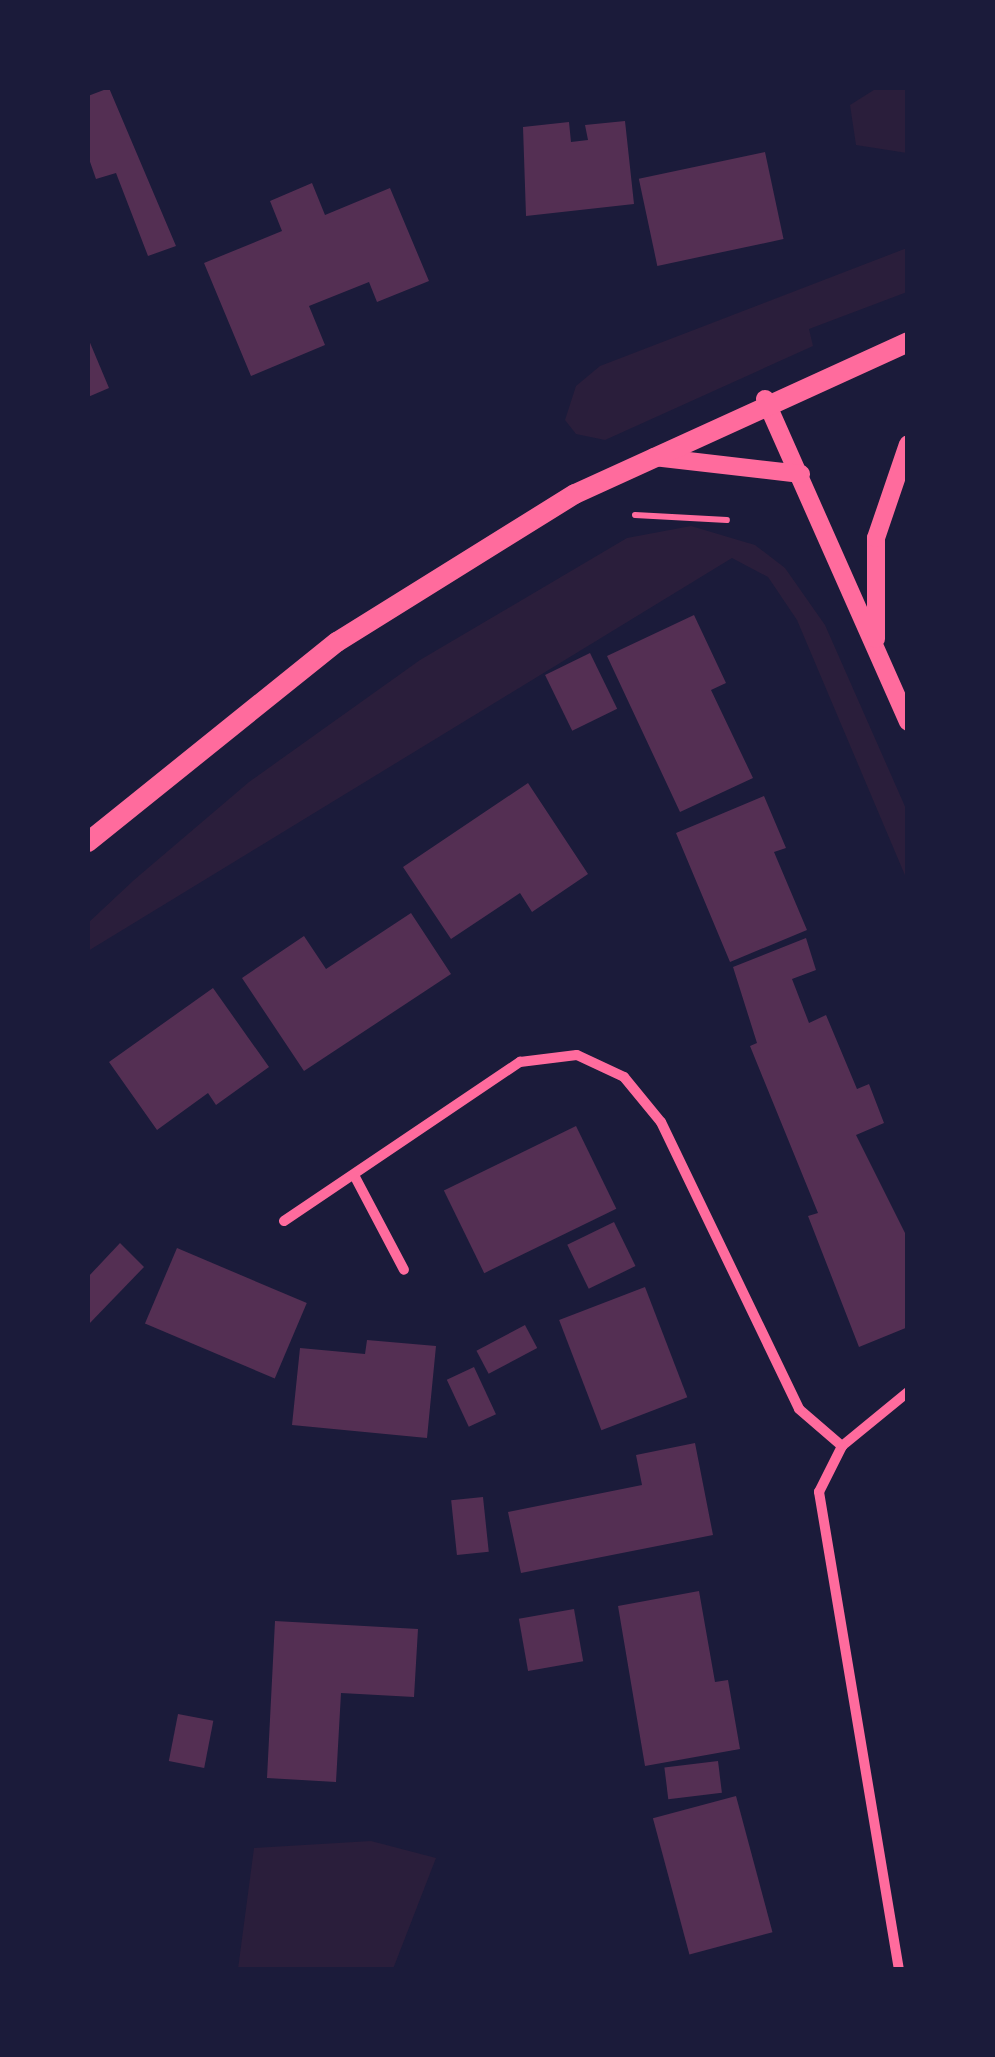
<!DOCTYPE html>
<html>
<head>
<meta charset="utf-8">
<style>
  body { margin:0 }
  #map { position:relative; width:995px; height:2057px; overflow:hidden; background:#1b1b3a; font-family:"IBM Plex Sans",sans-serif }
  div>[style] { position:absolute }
  .green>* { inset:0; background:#2a1e3b }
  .building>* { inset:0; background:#542f53; transform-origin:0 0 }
  .path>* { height:6px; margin:-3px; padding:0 3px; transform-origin:3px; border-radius:3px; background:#ff6b9d }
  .minor>* { height:10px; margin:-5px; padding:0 5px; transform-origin:5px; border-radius:5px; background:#ff6b9d }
  .tertiary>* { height:18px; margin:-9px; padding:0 9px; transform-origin:9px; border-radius:9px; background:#ff6b9d }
  .secondary>* { height:20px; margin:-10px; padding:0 10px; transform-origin:10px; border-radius:10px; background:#ff6b9d }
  span { translate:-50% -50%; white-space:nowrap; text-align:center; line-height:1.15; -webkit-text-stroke:10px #1b1b3a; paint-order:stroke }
  .frame { position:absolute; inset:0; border:90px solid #1b1b3a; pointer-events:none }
</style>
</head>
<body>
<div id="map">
  <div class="green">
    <div style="clip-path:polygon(877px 88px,907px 88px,907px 153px,856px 145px,850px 105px)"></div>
    <div style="clip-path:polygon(907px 248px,907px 292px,809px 329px,813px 346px,605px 440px,576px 434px,565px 420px,576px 386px,600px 366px)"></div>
    <div style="clip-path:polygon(691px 526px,755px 545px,785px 568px,825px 625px,907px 811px,907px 880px,797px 620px,768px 577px,732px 558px,88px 951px,88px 923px,134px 880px,249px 782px,420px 660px,627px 538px)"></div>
    <div style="clip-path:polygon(371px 1841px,436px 1858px,393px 1969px,238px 1969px,254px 1848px)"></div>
  </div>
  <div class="building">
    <div style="clip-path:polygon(109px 88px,176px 246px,148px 256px,116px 173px,96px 179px,88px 156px,88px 96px)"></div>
    <div style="clip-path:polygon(625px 121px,634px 204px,526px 216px,523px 127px,569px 122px,571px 142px,588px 140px,585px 125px)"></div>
    <div style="left:765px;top:152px;width:89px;height:129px;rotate:78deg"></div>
    <div style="clip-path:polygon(312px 183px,325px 215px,390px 188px,429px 281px,377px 302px,369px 282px,309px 306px,325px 345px,251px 376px,204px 263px,282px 231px,270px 201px)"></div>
    <div style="clip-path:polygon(88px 338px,109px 388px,88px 397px)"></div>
    <div style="clip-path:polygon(694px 615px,726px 683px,711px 690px,753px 778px,680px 812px,607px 656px)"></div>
    <div style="left:590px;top:653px;width:62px;height:50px;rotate:64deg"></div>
    <div style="clip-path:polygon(528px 783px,588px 874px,532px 912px,520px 893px,451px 939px,403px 867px)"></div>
    <div style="clip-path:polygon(764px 796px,786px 848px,774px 852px,807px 930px,730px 962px,676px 833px)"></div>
    <div style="clip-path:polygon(411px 913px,451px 974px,304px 1071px,242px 978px,304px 936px,326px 969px)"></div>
    <div style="clip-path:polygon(806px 938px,816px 970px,792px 979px,809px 1023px,826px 1015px,857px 1089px,869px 1084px,884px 1123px,856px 1135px,908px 1239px,908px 1327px,859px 1347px,808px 1216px,818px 1213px,750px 1046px,757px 1043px,733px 967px)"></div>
    <div style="clip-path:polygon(213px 988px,269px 1067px,216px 1105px,208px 1093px,157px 1130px,109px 1062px)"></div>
    <div style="left:576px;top:1126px;width:92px;height:147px;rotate:64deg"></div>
    <div style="left:614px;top:1222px;width:49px;height:52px;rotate:64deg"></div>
    <div style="clip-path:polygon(120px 1243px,144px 1267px,88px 1325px,88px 1277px)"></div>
    <div style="left:177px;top:1248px;width:141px;height:82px;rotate:23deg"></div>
    <div style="left:645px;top:1287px;width:118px;height:92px;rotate:69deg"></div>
    <div style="left:525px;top:1325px;width:26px;height:55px;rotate:62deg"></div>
    <div style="clip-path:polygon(367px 1340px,436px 1346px,427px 1438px,292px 1425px,300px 1348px,365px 1354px)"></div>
    <div style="left:474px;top:1367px;width:52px;height:30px;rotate:65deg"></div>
    <div style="clip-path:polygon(695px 1443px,713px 1535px,521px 1573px,508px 1512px,642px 1485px,636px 1455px)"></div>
    <div style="left:483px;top:1497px;width:55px;height:32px;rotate:84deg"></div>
    <div style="clip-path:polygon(699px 1591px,715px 1682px,728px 1680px,740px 1749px,645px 1766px,618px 1606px)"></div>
    <div style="left:574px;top:1609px;width:53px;height:56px;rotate:80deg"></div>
    <div style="clip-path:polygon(275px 1621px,418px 1629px,414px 1697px,341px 1693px,336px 1782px,267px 1778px)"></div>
    <div style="left:178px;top:1714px;width:36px;height:48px;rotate:11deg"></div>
    <div style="left:718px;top:1761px;width:32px;height:54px;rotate:83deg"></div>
    <div style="left:736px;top:1796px;width:141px;height:86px;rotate:75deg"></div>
  </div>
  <div class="path">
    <div style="left:635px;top:515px;width:92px;rotate:3.1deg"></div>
  </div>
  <div class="minor">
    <div style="left:354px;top:1175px;width:107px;rotate:62.2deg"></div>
    <div style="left:284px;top:1221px;width:285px;rotate:-34deg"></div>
    <div style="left:520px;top:1062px;width:57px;rotate:-7deg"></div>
    <div style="left:577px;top:1055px;width:52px;rotate:25.1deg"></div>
    <div style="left:624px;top:1077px;width:58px;rotate:50.6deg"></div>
    <div style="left:661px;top:1122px;width:318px;rotate:64.3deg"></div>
    <div style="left:799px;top:1409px;width:57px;rotate:40.7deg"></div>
    <div style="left:899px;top:1970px;width:485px;rotate:-99.5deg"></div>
    <div style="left:819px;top:1492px;width:51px;rotate:-63.4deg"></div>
    <div style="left:842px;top:1446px;width:85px;rotate:-39.3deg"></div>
  </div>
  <div class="tertiary">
    <div style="left:765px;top:399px;width:353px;rotate:66.1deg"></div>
    <div style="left:654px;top:457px;width:148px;rotate:6.6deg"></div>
    <div style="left:876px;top:639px;width:101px;rotate:-90deg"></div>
    <div style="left:876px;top:538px;width:99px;rotate:-71.2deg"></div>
  </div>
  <div class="secondary">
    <div style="left:88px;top:842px;width:319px;rotate:-38.8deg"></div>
    <div style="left:337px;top:642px;width:280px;rotate:-31.9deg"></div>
    <div style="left:575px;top:494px;width:366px;rotate:-24.5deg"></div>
  </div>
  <div class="frame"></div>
</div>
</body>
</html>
